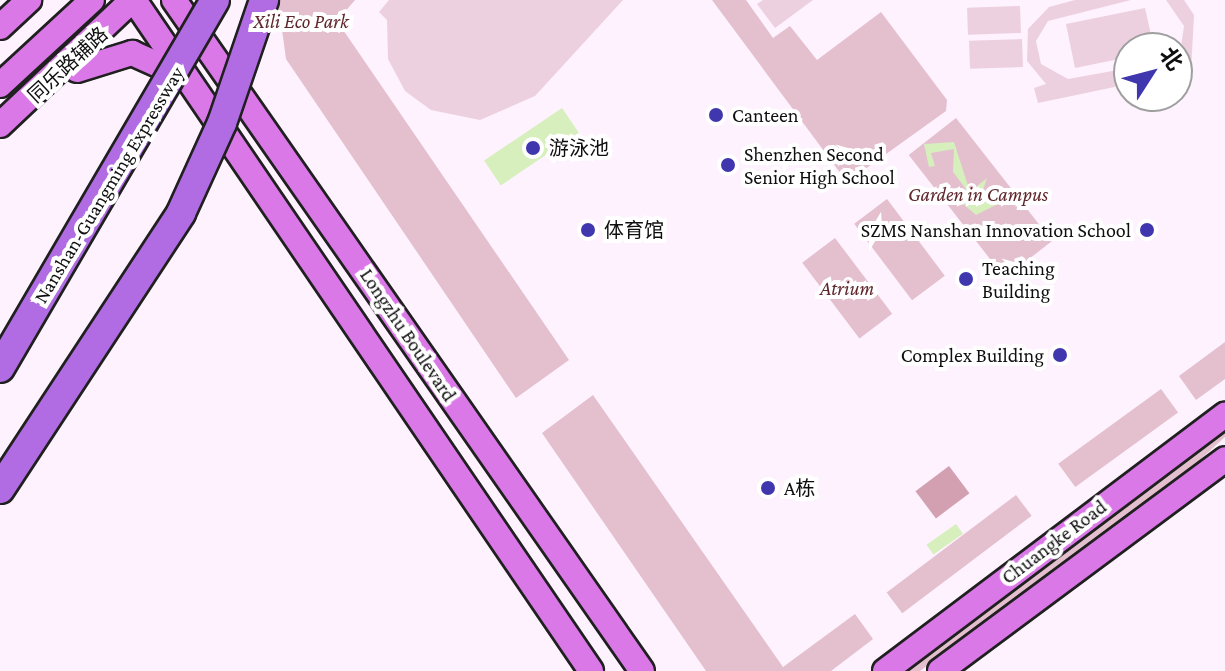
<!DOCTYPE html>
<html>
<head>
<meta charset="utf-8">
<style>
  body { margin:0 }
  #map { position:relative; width:1225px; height:671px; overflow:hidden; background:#fdf2fd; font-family:"Crimson Pro","Noto Sans SC",serif }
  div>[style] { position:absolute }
  .green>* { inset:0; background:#e4bfce; transform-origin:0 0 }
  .forest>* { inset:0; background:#d3a0b1; transform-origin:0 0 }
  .pitch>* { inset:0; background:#edd0df; transform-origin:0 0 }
  .water>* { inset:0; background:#d6efbd; transform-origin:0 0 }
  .roads { filter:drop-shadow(2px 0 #202020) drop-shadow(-2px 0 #202020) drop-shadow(0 2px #202020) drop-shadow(0 -2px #202020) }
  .major>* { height:24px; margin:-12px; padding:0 12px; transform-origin:12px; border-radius:12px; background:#db78e8 }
  .bridges { filter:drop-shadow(2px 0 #202020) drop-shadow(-2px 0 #202020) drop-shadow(0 2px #202020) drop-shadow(0 -2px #202020) }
  .highway-bridge>* { height:28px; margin:-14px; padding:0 14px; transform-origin:14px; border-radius:14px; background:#b16be3 }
  .dots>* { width:22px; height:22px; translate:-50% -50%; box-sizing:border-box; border:4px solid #fff; border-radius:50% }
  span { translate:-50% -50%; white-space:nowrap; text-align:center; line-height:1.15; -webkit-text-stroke:8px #fff; paint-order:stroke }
  .park-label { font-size:20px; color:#5f262b; font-style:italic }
  .street-label { font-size:20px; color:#0f0f0f }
  .poi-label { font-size:20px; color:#0f0f0f }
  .left { translate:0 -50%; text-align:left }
  .right { translate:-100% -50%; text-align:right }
  .north { position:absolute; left:1113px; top:32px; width:80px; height:80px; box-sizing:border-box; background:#fff; border:2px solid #9f9f9f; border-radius:50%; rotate:54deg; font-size:22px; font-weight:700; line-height:32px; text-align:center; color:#0f0f0f }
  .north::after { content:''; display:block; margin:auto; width:28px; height:36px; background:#4037af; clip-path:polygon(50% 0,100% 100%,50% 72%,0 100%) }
</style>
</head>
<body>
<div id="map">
  <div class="green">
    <div style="clip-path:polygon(278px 0,355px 0,337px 21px,569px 360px,516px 398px,286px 59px)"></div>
    <div style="clip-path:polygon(712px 0,746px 0,773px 38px,790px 26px,817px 60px,881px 12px,947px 100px,946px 111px,847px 182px)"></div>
    <div style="left:956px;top:118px;width:156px;height:60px;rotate:52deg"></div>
    <div style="left:887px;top:199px;width:96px;height:41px;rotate:53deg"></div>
    <div style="left:835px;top:238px;width:95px;height:41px;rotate:53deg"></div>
    <div style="clip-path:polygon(1225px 342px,1225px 379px,1196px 400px,1179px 376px)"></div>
    <div style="left:1161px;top:389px;width:29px;height:127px;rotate:54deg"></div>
    <div style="clip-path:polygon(593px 395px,783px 667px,855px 614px,873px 639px,831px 671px,706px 671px,542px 433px)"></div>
    <div style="clip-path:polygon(1225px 427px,1225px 437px,1191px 468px,920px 671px,904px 671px)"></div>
    <div style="left:1016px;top:495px;width:26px;height:162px;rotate:53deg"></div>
  </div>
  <div class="forest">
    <div style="left:949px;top:466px;width:34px;height:42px;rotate:53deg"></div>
  </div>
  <div class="pitch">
    <div style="clip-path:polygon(389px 0,623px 0,535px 96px,480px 120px,431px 110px,405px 91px,388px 59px,387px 20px,379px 12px)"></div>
    <div style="clip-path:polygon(763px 0,813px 0,775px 28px,757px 4px)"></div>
    <div style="clip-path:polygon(1075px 0,1131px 0,1048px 21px,1036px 41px,1041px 64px,1068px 79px,1129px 68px,1129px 84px,1038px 103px,1034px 88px,1046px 84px,1027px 61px,1028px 29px,1049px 7px)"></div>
    <div style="clip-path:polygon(1166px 0,1184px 0,1194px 15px,1191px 71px,1177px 74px,1184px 26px)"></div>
    <div style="left:1020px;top:6px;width:27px;height:53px;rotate:88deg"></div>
    <div style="clip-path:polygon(1145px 8px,1154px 48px,1129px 48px,1129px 57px,1075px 68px,1066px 24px)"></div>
    <div style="left:1022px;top:39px;width:28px;height:53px;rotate:88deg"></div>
  </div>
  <div class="water">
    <div style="left:562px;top:108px;width:30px;height:94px;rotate:56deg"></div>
    <div style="clip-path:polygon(954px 142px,970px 192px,987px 178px,982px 193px,1001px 195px,1000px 203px,976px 215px,962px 203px,966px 189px,953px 172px,954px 149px,931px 153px,935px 166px,929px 167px,924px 144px)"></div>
    <div style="left:956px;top:524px;width:12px;height:36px;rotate:55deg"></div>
  </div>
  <div class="roads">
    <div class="major">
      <div style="left:134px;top:0;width:812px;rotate:55.74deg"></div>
      <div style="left:174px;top:0;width:818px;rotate:55.11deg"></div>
      <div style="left:0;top:27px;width:40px;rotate:-43deg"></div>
      <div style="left:77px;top:70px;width:58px;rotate:-17.2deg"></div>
      <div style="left:132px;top:53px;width:56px;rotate:24.3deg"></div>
      <div style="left:0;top:85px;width:125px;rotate:-42.7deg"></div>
      <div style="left:0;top:125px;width:182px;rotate:-43.4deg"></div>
      <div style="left:885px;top:671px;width:426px;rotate:-37deg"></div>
      <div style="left:940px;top:671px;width:355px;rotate:-36.6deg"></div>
    </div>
  </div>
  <div class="bridges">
    <div class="highway-bridge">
      <div style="left:0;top:368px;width:426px;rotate:-59.7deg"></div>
      <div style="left:0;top:489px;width:330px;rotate:-56.7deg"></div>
      <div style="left:181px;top:213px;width:99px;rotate:-65.5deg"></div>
      <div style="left:222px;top:123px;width:130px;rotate:-71.1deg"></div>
    </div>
  </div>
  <div class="dots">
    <div style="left:716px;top:115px;background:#4037af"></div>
    <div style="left:533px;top:148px;background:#4037af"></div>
    <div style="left:728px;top:165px;background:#4037af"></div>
    <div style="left:588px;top:230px;background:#4037af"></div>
    <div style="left:1147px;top:230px;background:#4037af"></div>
    <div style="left:966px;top:279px;background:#4037af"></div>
    <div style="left:1060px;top:355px;background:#4037af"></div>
    <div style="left:768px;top:488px;background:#4037af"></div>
  </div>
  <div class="park-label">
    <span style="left:301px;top:21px">Xili Eco Park</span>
    <span style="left:978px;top:194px">Garden in Campus</span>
    <span style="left:847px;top:288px">Atrium</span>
  </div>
  <div class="street-label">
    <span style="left:68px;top:65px;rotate:-43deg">同乐路辅路</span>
    <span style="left:109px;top:185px;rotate:-59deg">Nanshan-Guangming Expressway</span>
    <span style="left:408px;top:335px;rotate:56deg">Longzhu Boulevard</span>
    <span style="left:1054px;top:542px;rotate:-37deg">Chuangke Road</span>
  </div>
  <div class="poi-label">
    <span class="left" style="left:732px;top:115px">Canteen</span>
    <span class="left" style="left:549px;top:148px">游泳池</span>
    <span class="left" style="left:744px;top:166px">Shenzhen Second<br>Senior High School</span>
    <span class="left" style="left:604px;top:230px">体育馆</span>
    <span class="right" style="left:1131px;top:230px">SZMS Nanshan Innovation School</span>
    <span class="left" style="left:982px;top:280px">Teaching<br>Building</span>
    <span class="right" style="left:1044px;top:355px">Complex Building</span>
    <span class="left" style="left:784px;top:488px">A栋</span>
  </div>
  <div class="north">北</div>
</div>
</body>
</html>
